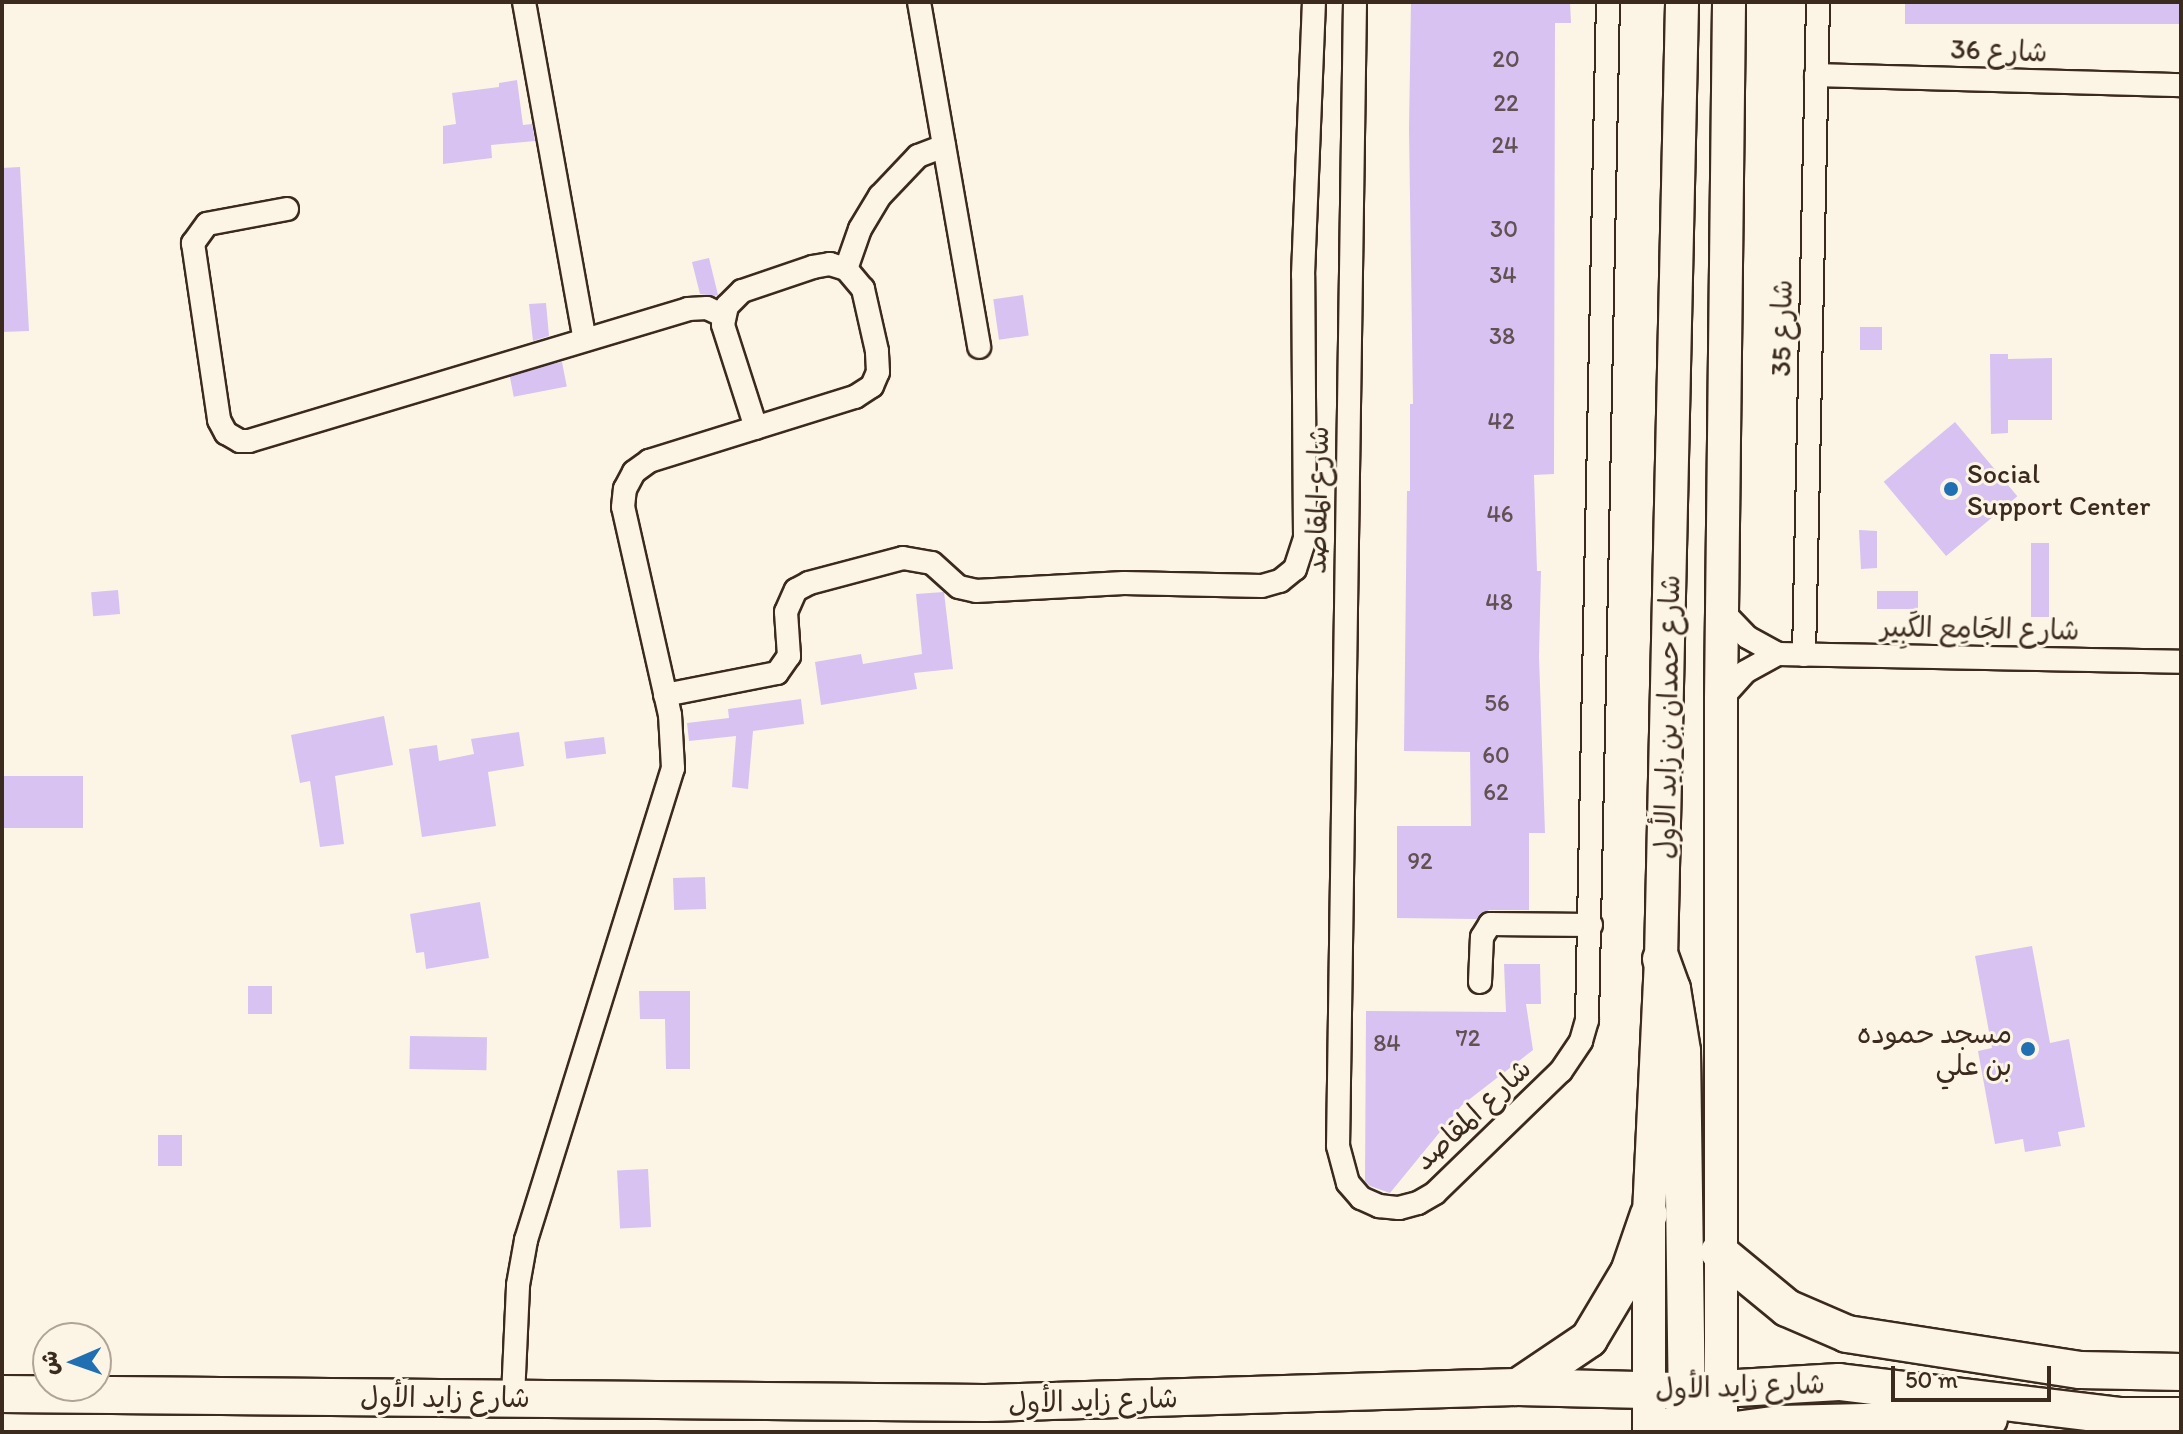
<!DOCTYPE html>
<html>
<head>
<meta charset="utf-8">
<style>
  body { margin:0 }
  #map { position:relative; width:2183px; height:1434px; overflow:hidden; background:#fcf5e5; font-family:Itim,"Playpen Sans Arabic",sans-serif }
  div>[style] { position:absolute }
  .building>* { inset:0; background:#d7c2f2; transform-origin:0 0 }
  .roads { filter:drop-shadow(2px 0 #3b2a1e) drop-shadow(-2px 0 #3b2a1e) drop-shadow(0 2px #3b2a1e) drop-shadow(0 -2px #3b2a1e) }
  .minor>* { height:22px; margin:-11px; padding:0 11px; transform-origin:11px; border-radius:11px; background:#fcf5e5 }
  .secondary>* { height:32px; margin:-16px; padding:0 16px; transform-origin:16px; border-radius:16px; background:#fcf5e5 }
  .primary>* { height:36px; margin:-18px; padding:0 18px; transform-origin:18px; border-radius:18px; background:#fcf5e5 }
  .dots>* { width:22px; height:22px; translate:-50% -50%; box-sizing:border-box; border:4px solid #fcf5e5; border-radius:50% }
  span { translate:-50% -50%; white-space:nowrap; text-align:center; line-height:1.15; -webkit-text-stroke:6px #fcf5e5; paint-order:stroke }
  .number-label { font-size:24px; color:#625053 }
  .number-label span { -webkit-text-stroke-width:0 }
  .street-label { font-size:28px; color:#3b2a1e }
  .poi-label { font-size:28px; color:#3b2a1e }
  .left { translate:0 -50%; text-align:left }
  .right { translate:-100% -50%; text-align:right }
  .frame { position:absolute; inset:0; border:4px solid #3b2a1e; pointer-events:none }
  .north { position:absolute; left:32px; top:1322px; width:80px; height:80px; box-sizing:border-box; background:#fcf5e5; border:2px solid #afa495; border-radius:50%; rotate:268deg; font-size:22px; font-weight:700; line-height:32px; text-align:center; color:#3b2a1e }
  .north::after { content:''; display:block; margin:auto; width:28px; height:36px; background:#1f6fb2; clip-path:polygon(50% 0,100% 100%,50% 72%,0 100%) }
  .scale { position:absolute; left:1891px; top:1366px; width:160px; height:36px; box-sizing:border-box; border:4px solid #3b2a1e; border-top:0; padding-left:10px; font-size:24px; line-height:28px; white-space:nowrap; color:#3b2a1e; -webkit-text-stroke:6px #fcf5e5; paint-order:stroke }
</style>
</head>
<body>
<div id="map">
  <div class="building">
    <div style="clip-path:polygon(1411px 2px,1570px 2px,1571px 23px,1555px 23px,1554px 474px,1534px 475px,1537px 571px,1541px 571px,1539px 656px,1545px 833px,1529px 833px,1529px 910px,1489px 910px,1476px 919px,1397px 918px,1397px 826px,1471px 826px,1470px 752px,1404px 751px,1407px 491px,1410px 491px,1410px 404px,1413px 404px,1409px 129px)"></div>
    <div style="left:1905px;top:2px;width:276px;height:22px"></div>
    <div style="clip-path:polygon(517px 80px,523px 125px,532px 124px,535px 141px,491px 145px,492px 158px,443px 164px,443px 126px,456px 124px,452px 93px,499px 87px,499px 83px)"></div>
    <div style="clip-path:polygon(20px 167px,29px 331px,2px 332px,2px 168px)"></div>
    <div style="clip-path:polygon(709px 258px,718px 295px,714px 296px,700px 294px,692px 262px)"></div>
    <div style="left:1023px;top:295px;width:41px;height:30px;rotate:82deg"></div>
    <div style="clip-path:polygon(546px 303px,549px 336px,533px 341px,529px 304px)"></div>
    <div style="left:1860px;top:327px;width:22px;height:23px"></div>
    <div style="clip-path:polygon(1990px 354px,2008px 354px,2008px 359px,2052px 358px,2052px 420px,2008px 420px,2008px 433px,1991px 434px)"></div>
    <div style="left:562px;top:362px;width:25px;height:54px;rotate:79deg"></div>
    <div style="left:1955px;top:422px;width:97px;height:93px;rotate:50deg"></div>
    <div style="clip-path:polygon(1859px 530px,1877px 531px,1877px 568px,1861px 569px)"></div>
    <div style="left:2031px;top:543px;width:18px;height:74px"></div>
    <div style="left:118px;top:590px;width:24px;height:27px;rotate:85deg"></div>
    <div style="left:1877px;top:591px;width:41px;height:18px"></div>
    <div style="clip-path:polygon(944px 592px,953px 669px,914px 673px,917px 689px,821px 705px,815px 662px,861px 654px,863px 664px,922px 654px,916px 594px)"></div>
    <div style="clip-path:polygon(801px 699px,804px 724px,753px 731px,748px 789px,732px 787px,736px 736px,689px 741px,687px 723px,729px 718px,728px 709px)"></div>
    <div style="clip-path:polygon(384px 716px,393px 765px,335px 776px,344px 844px,320px 847px,310px 781px,300px 783px,291px 735px)"></div>
    <div style="clip-path:polygon(519px 732px,524px 766px,488px 772px,496px 826px,422px 837px,409px 749px,437px 745px,439px 761px,474px 754px,471px 739px)"></div>
    <div style="left:604px;top:737px;width:17px;height:40px;rotate:83deg"></div>
    <div style="left:2px;top:776px;width:81px;height:52px"></div>
    <div style="left:705px;top:877px;width:32px;height:32px;rotate:88deg"></div>
    <div style="clip-path:polygon(480px 902px,489px 958px,426px 969px,424px 952px,416px 953px,410px 914px)"></div>
    <div style="clip-path:polygon(2032px 946px,2050px 1043px,2069px 1039px,2085px 1127px,2058px 1132px,2061px 1146px,2025px 1152px,2023px 1139px,1995px 1144px,1978px 1051px,1992px 1048px,1975px 956px)"></div>
    <div style="clip-path:polygon(1504px 964px,1540px 964px,1541px 1004px,1526px 1004px,1533px 1050px,1462px 1105px,1390px 1193px,1370px 1186px,1365px 1181px,1366px 1011px,1506px 1012px)"></div>
    <div style="left:248px;top:986px;width:24px;height:28px"></div>
    <div style="clip-path:polygon(639px 991px,690px 991px,690px 1069px,666px 1069px,665px 1019px,640px 1019px)"></div>
    <div style="left:410px;top:1036px;width:77px;height:33px;rotate:1deg"></div>
    <div style="left:182px;top:1135px;width:31px;height:24px;rotate:90deg"></div>
    <div style="left:648px;top:1169px;width:58px;height:31px;rotate:87deg"></div>
  </div>
  <div class="roads">
    <div class="minor">
      <div style="left:524px;top:2px;width:343px;rotate:79.8deg"></div>
      <div style="left:919px;top:2px;width:350px;rotate:80.1deg"></div>
      <div style="left:1355px;top:2px;width:1144px;rotate:90.85deg"></div>
      <div style="left:1338px;top:1146px;width:38px;rotate:75deg"></div>
      <div style="left:1348px;top:1183px;width:20px;rotate:49deg"></div>
      <div style="left:1361px;top:1198px;width:20px;rotate:24deg"></div>
      <div style="left:1379px;top:1206px;width:20px;rotate:6deg"></div>
      <div style="left:1399px;top:1208px;width:20px;rotate:-15deg"></div>
      <div style="left:1418px;top:1203px;width:20px;rotate:-30deg"></div>
      <div style="left:1435px;top:1193px;width:175px;rotate:-44.1deg"></div>
      <div style="left:1561px;top:1071px;width:36px;rotate:-56deg"></div>
      <div style="left:1581px;top:1041px;width:22px;rotate:-74deg"></div>
      <div style="left:1587px;top:1020px;width:1018px;rotate:-88.82deg"></div>
      <div style="left:1816px;top:75px;width:365px;rotate:1.6deg"></div>
      <div style="left:287px;top:209px;width:81px;rotate:169.4deg"></div>
      <div style="left:207px;top:224px;width:24px;rotate:126deg"></div>
      <div style="left:193px;top:243px;width:179px;rotate:81.6deg"></div>
      <div style="left:219px;top:420px;width:15px;rotate:62deg"></div>
      <div style="left:226px;top:433px;width:16px;rotate:30deg"></div>
      <div style="left:240px;top:441px;width:9px"></div>
      <div style="left:249px;top:441px;width:458px;rotate:-16.7deg"></div>
      <div style="left:688px;top:309px;width:19px;rotate:-3deg"></div>
      <div style="left:707px;top:308px;width:19px;rotate:25deg"></div>
      <div style="left:846px;top:269px;width:42px;rotate:-70.7deg"></div>
      <div style="left:860px;top:229px;width:39px;rotate:-59deg"></div>
      <div style="left:880px;top:196px;width:55px;rotate:-46.5deg"></div>
      <div style="left:918px;top:156px;width:28px;rotate:-21deg"></div>
      <div style="left:1722px;top:611px;width:36px;rotate:46deg"></div>
      <div style="left:1747px;top:637px;width:35px;rotate:29deg"></div>
      <div style="left:1804px;top:655px;width:653px;rotate:-88.77deg"></div>
      <div style="left:665px;top:695px;width:114px;rotate:-11.1deg"></div>
      <div style="left:777px;top:673px;width:21px;rotate:-55deg"></div>
      <div style="left:789px;top:656px;width:44px;rotate:-93.9deg"></div>
      <div style="left:786px;top:612px;width:24px;rotate:-66deg"></div>
      <div style="left:796px;top:590px;width:15px;rotate:-28deg"></div>
      <div style="left:809px;top:583px;width:97px;rotate:-14.9deg"></div>
      <div style="left:903px;top:558px;width:29px;rotate:10deg"></div>
      <div style="left:932px;top:563px;width:36px;rotate:42deg"></div>
      <div style="left:959px;top:587px;width:17px;rotate:13deg"></div>
      <div style="left:976px;top:591px;width:148px;rotate:-3.1deg"></div>
      <div style="left:1124px;top:583px;width:138px;rotate:1.2deg"></div>
      <div style="left:1262px;top:586px;width:19px;rotate:-16deg"></div>
      <div style="left:1280px;top:581px;width:19px;rotate:-39deg"></div>
      <div style="left:1295px;top:569px;width:33px;rotate:-72deg"></div>
      <div style="left:1305px;top:538px;width:263px;rotate:-90.4deg"></div>
      <div style="left:1303px;top:275px;width:273px;rotate:-87.7deg"></div>
      <div style="left:1721px;top:699px;width:36px;rotate:-48deg"></div>
      <div style="left:1745px;top:672px;width:38px;rotate:-29deg"></div>
      <div style="left:1778px;top:654px;width:403px;rotate:1.1deg"></div>
      <div style="left:1480px;top:982px;width:45px;rotate:-87.5deg"></div>
      <div style="left:1482px;top:937px;width:15px;rotate:-58deg"></div>
      <div style="left:1490px;top:924px;width:101px;rotate:0.6deg"></div>
      <div style="left:513px;top:1397px;width:112px;rotate:-87.4deg"></div>
      <div style="left:518px;top:1285px;width:46px;rotate:-79.9deg"></div>
      <div style="left:526px;top:1240px;width:494px;rotate:-72.7deg"></div>
      <div style="left:673px;top:768px;width:53px;rotate:-93.2deg"></div>
      <div style="left:670px;top:715px;width:213px;rotate:-102.7deg"></div>
      <div style="left:623px;top:507px;width:18px;rotate:-84deg"></div>
      <div style="left:625px;top:489px;width:19px;rotate:-62deg"></div>
      <div style="left:634px;top:472px;width:19px;rotate:-36deg"></div>
      <div style="left:649px;top:461px;width:216px;rotate:-17.3deg"></div>
      <div style="left:855px;top:397px;width:20px;rotate:-33deg"></div>
      <div style="left:872px;top:386px;width:15px;rotate:-67deg"></div>
      <div style="left:878px;top:372px;width:21px;rotate:-93deg"></div>
      <div style="left:877px;top:351px;width:64px;rotate:-102.7deg"></div>
      <div style="left:863px;top:289px;width:26px;rotate:-130deg"></div>
      <div style="left:846px;top:269px;width:17px;rotate:-163deg"></div>
      <div style="left:830px;top:264px;width:17px;rotate:170deg"></div>
      <div style="left:813px;top:267px;width:75px;rotate:161.3deg"></div>
      <div style="left:742px;top:291px;width:21px;rotate:135deg"></div>
      <div style="left:727px;top:306px;width:19px;rotate:102deg"></div>
      <div style="left:723px;top:325px;width:108px;rotate:72.2deg"></div>
    </div>
    <div class="secondary">
      <div style="left:1649px;top:1432px;width:218px;rotate:-90deg"></div>
      <div style="left:1649px;top:1214px;width:255px;rotate:-87.3deg"></div>
      <div style="left:1661px;top:959px;width:957px;rotate:-88.74deg"></div>
      <div style="left:1721px;top:1432px;width:733px;rotate:-90deg"></div>
      <div style="left:1721px;top:699px;width:697px;rotate:-89.34deg"></div>
    </div>
    <div class="primary">
      <div style="left:1661px;top:959px;width:32px;rotate:70deg"></div>
      <div style="left:1672px;top:989px;width:63px;rotate:80.8deg"></div>
      <div style="left:1682px;top:1051px;width:340px;rotate:89.2deg"></div>
      <div style="left:1687px;top:1391px;width:42px;rotate:77.6deg"></div>
      <div style="left:1719px;top:1252px;width:88px;rotate:39.5deg"></div>
      <div style="left:1787px;top:1308px;width:65px;rotate:23.4deg"></div>
      <div style="left:1847px;top:1334px;width:236px;rotate:8.8deg"></div>
      <div style="left:2080px;top:1370px;width:101px;rotate:1.1deg"></div>
      <div style="left:1518px;top:1387px;width:86px;rotate:-34.1deg"></div>
      <div style="left:1589px;top:1339px;width:78px;rotate:-59.2deg"></div>
      <div style="left:1629px;top:1272px;width:61px;rotate:-71deg"></div>
      <div style="left:2px;top:1394px;width:983px;rotate:0.52deg"></div>
      <div style="left:985px;top:1403px;width:533px;rotate:-1.72deg"></div>
      <div style="left:1518px;top:1387px;width:169px;rotate:1.4deg"></div>
      <div style="left:1687px;top:1391px;width:152px;rotate:-3.4deg"></div>
      <div style="left:1839px;top:1382px;width:282px;rotate:6.9deg"></div>
      <div style="left:2119px;top:1416px;width:62px"></div>
      <div style="left:1651px;top:1432px;width:28px;rotate:-17deg"></div>
      <div style="left:1678px;top:1424px;width:38px;rotate:-39deg"></div>
      <div style="left:1721px;top:1432px;width:61px;rotate:-7.6deg"></div>
      <div style="left:1781px;top:1424px;width:208px;rotate:-1.4deg"></div>
    </div>
  </div>
  <div class="dots">
    <div style="left:1951px;top:489px;background:#1f6fb2"></div>
    <div style="left:2028px;top:1049px;background:#1f6fb2"></div>
  </div>
  <div class="number-label">
    <span style="left:1506px;top:59px">20</span>
    <span style="left:1506px;top:103px">22</span>
    <span style="left:1505px;top:145px">24</span>
    <span style="left:1504px;top:229px">30</span>
    <span style="left:1503px;top:275px">34</span>
    <span style="left:1502px;top:336px">38</span>
    <span style="left:1501px;top:421px">42</span>
    <span style="left:1500px;top:514px">46</span>
    <span style="left:1499px;top:602px">48</span>
    <span style="left:1497px;top:703px">56</span>
    <span style="left:1496px;top:755px">60</span>
    <span style="left:1496px;top:792px">62</span>
    <span style="left:1420px;top:861px">92</span>
    <span style="left:1468px;top:1038px">72</span>
    <span style="left:1387px;top:1043px">84</span>
  </div>
  <div class="street-label">
    <span style="left:1999px;top:50px;rotate:2deg">شارع 36</span>
    <span style="left:1781px;top:328px;rotate:-89deg">شارع 35</span>
    <span style="left:1317px;top:500px;rotate:-89deg">شارع المقاصد</span>
    <span style="left:1980px;top:628px;rotate:1deg">شارع الجَامِع الكَبِير</span>
    <span style="left:1667px;top:717px;rotate:-89deg">شارع حمدان بن زايد الأول</span>
    <span style="left:1472px;top:1114px;rotate:-43deg">شارع المقاصد</span>
    <span style="left:1740px;top:1386px;rotate:-2deg">شارع زايد الأول</span>
    <span style="left:445px;top:1397px">شارع زايد الأول</span>
    <span style="left:1093px;top:1400px;rotate:-2deg">شارع زايد الأول</span>
  </div>
  <div class="poi-label">
    <span class="left" style="left:1967px;top:489px">Social<br>Support Center</span>
    <span class="right" style="left:2012px;top:1049px">مسجد حموده<br>بن علي</span>
  </div>
  <div class="frame"></div>
  <div class="north">ش</div>
  <div class="scale">50 m</div>
</div>
</body>
</html>
